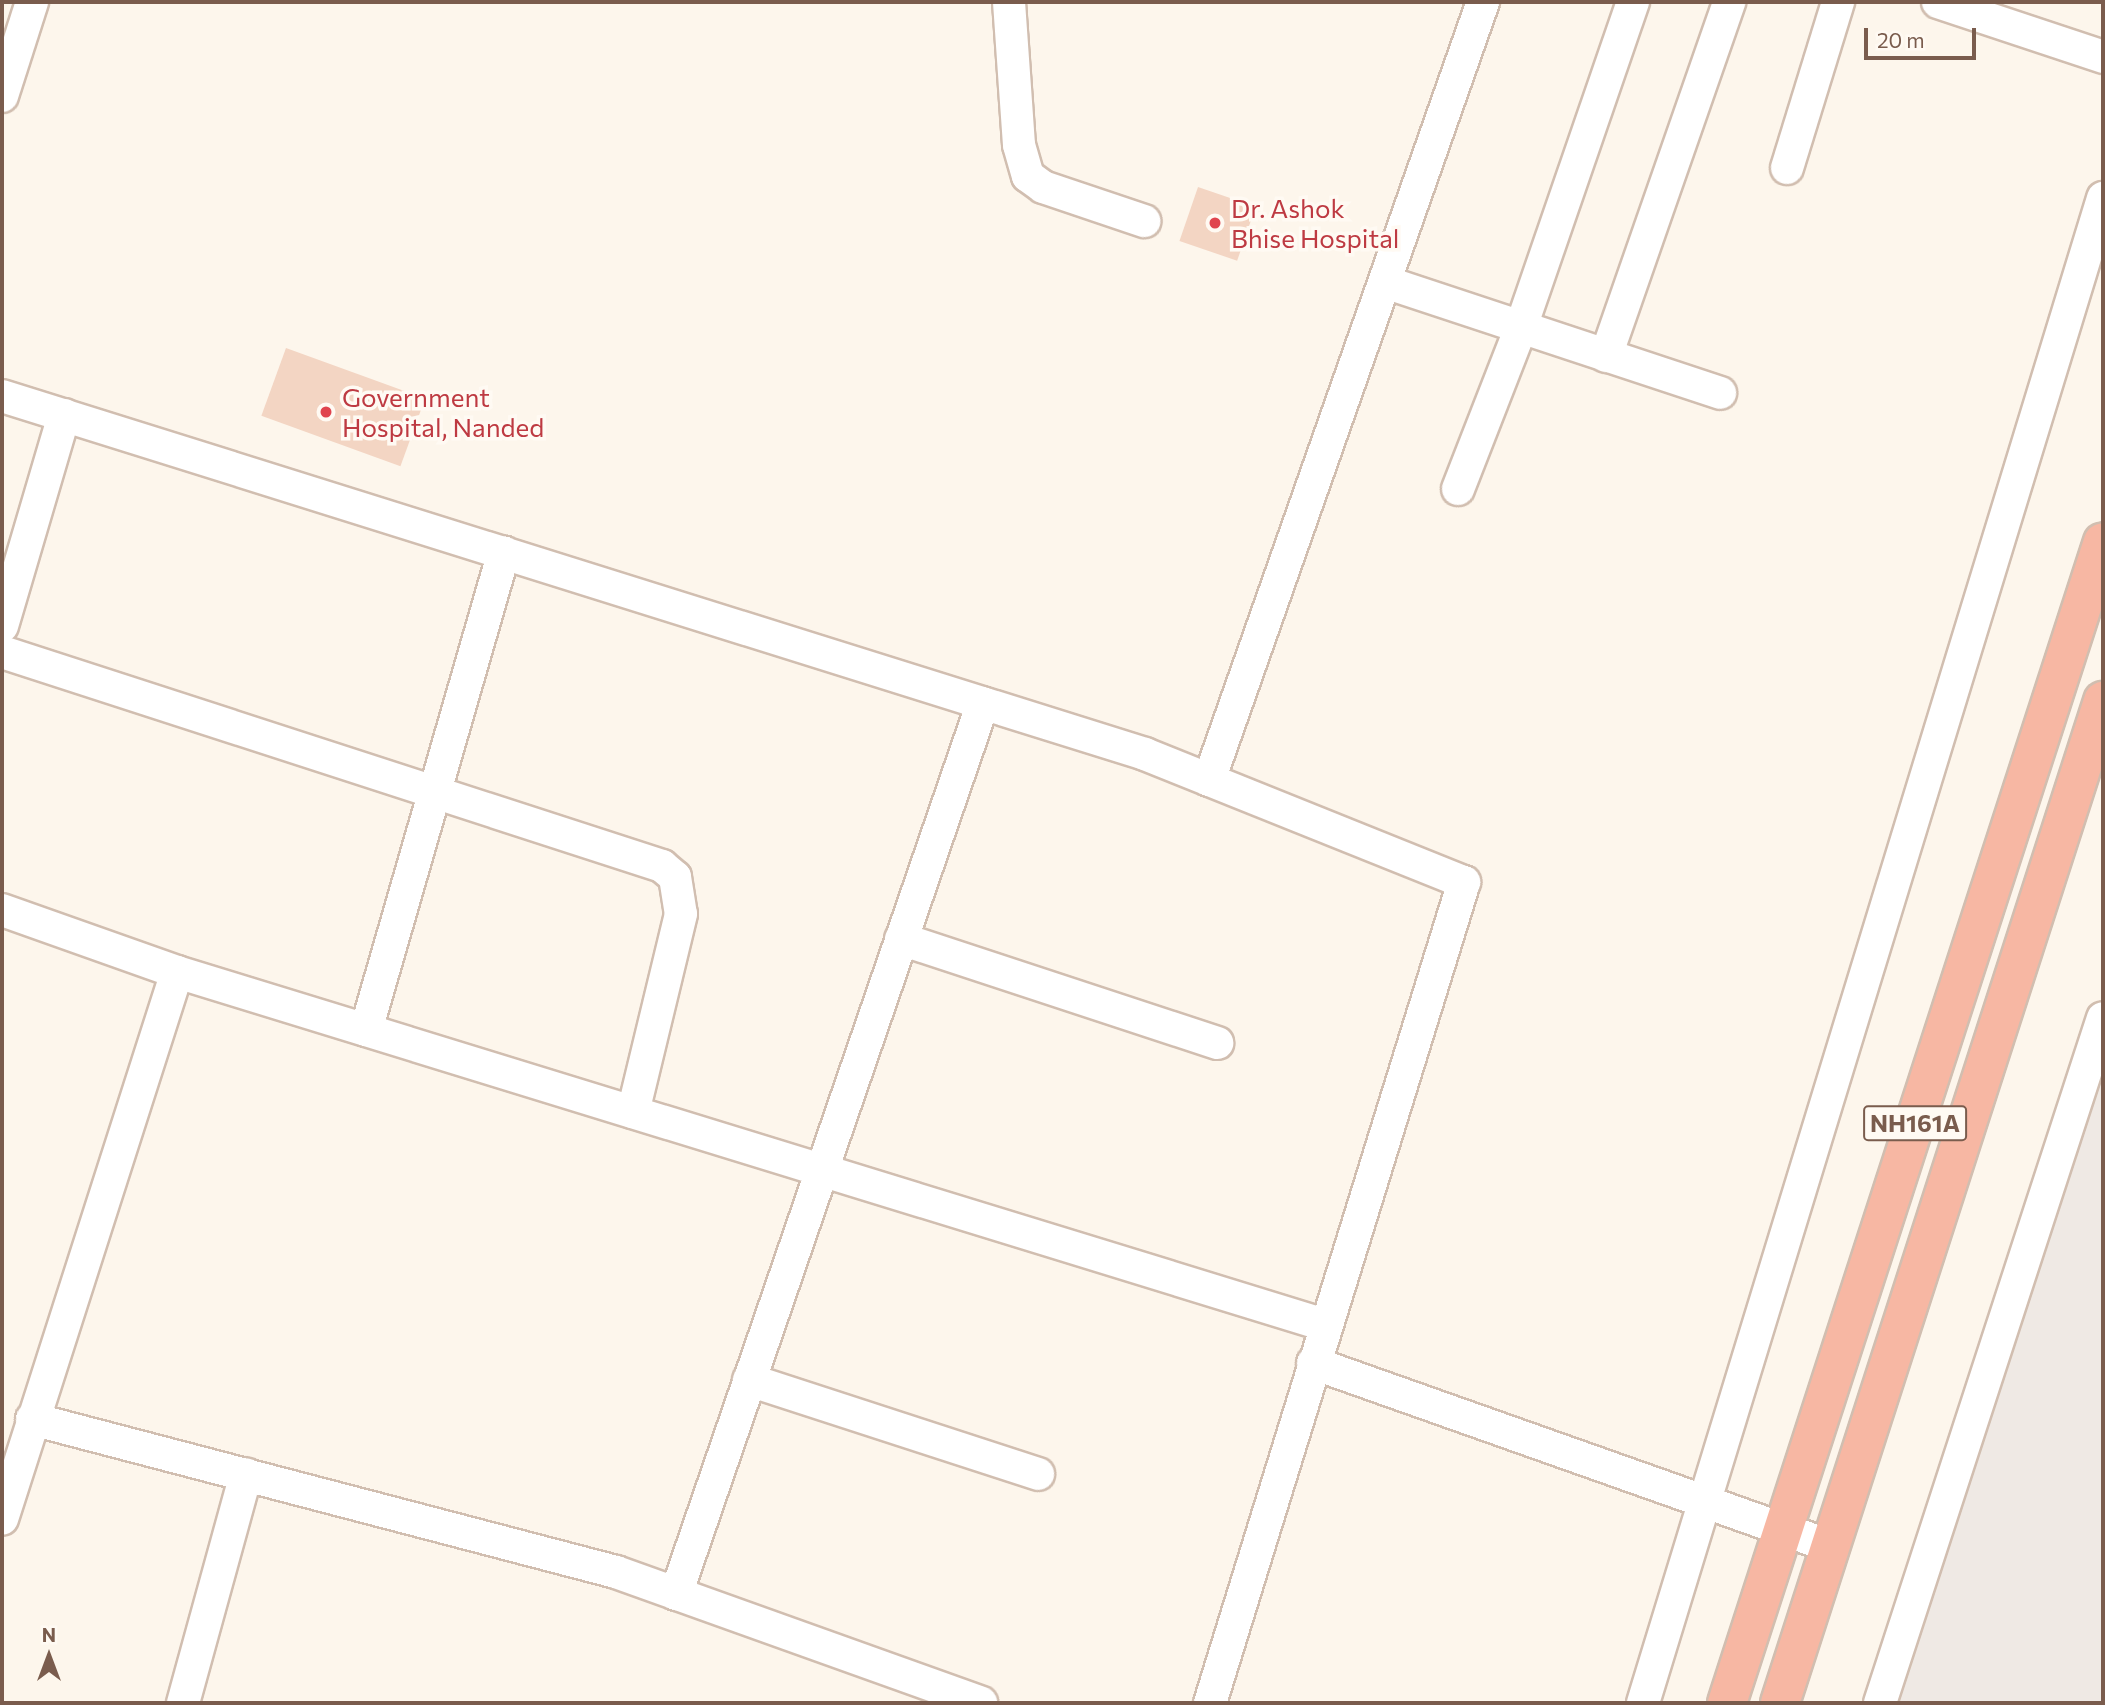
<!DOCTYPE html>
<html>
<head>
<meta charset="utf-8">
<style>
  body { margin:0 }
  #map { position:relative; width:2105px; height:1705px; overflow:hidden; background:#fdf6ec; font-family:Commissioner,sans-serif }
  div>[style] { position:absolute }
  .industrial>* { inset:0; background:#efe9e4 }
  .building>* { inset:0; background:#f3d5c3; transform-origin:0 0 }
  .roads { filter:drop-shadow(2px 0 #d1beb0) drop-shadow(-2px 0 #d1beb0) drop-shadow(0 2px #d1beb0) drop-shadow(0 -2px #d1beb0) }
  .street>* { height:32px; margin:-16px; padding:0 16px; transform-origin:16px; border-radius:16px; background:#fff }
  .highway>* { height:38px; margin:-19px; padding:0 19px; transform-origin:19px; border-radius:19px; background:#f7b7a3 }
  .dots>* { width:19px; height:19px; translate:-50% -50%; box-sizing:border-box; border:4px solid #fffaf3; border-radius:50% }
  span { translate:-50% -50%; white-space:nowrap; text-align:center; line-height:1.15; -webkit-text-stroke:7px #fffaf3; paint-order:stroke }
  .shield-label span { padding:2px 5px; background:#fffaf3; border:2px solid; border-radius:5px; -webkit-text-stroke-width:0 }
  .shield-label { font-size:24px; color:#7a5c4d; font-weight:700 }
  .health-label { font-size:26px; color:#be3a42 }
  .left { translate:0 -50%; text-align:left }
  .frame { position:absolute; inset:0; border:4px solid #7a5c4d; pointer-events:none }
  .north { position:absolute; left:14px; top:1621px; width:70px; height:70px; -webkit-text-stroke:5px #fffaf3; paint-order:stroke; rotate:0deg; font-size:19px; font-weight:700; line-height:28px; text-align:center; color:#7a5c4d }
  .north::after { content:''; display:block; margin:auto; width:24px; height:32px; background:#7a5c4d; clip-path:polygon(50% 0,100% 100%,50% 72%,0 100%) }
  .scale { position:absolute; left:1864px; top:28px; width:112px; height:32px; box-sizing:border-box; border:4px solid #7a5c4d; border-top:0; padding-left:9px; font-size:21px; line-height:24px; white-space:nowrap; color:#7a5c4d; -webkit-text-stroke:5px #fffaf3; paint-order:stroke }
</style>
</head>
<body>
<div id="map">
  <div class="industrial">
    <div style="clip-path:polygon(2103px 1039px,2103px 1703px,1892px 1703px)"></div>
  </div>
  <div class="building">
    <div style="left:1198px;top:187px;width:61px;height:57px;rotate:19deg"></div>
    <div style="left:286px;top:348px;width:148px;height:72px;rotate:20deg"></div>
  </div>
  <div class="roads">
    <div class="street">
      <div style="left:1009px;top:2px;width:143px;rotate:86deg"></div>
      <div style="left:1019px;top:145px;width:32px;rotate:74deg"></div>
      <div style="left:1028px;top:176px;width:19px;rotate:36deg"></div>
      <div style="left:1043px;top:187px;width:107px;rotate:18.6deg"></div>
      <div style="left:1938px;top:2px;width:174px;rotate:18.4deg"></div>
      <div style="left:2px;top:96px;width:99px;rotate:-72.3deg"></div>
      <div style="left:1787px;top:168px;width:174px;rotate:-72.9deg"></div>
      <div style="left:1385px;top:282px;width:353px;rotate:18.3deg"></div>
      <div style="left:1606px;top:356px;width:375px;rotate:-70.8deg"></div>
      <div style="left:2px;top:396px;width:1198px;rotate:17.39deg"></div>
      <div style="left:1145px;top:754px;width:344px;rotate:21.9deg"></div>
      <div style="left:1464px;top:882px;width:859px;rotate:107.19deg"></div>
      <div style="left:1458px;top:489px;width:171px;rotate:-68.7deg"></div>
      <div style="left:1520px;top:330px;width:347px;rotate:-71deg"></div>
      <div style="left:2px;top:626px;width:220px;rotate:-73.6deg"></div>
      <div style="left:2px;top:652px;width:694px;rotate:17.96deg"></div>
      <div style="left:662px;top:866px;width:17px;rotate:40deg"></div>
      <div style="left:675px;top:877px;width:37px;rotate:81deg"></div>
      <div style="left:681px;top:914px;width:204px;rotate:103.6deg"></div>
      <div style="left:1209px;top:780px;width:825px;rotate:-70.6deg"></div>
      <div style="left:2px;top:910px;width:186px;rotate:19.5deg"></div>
      <div style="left:177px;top:972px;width:574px;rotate:107.74deg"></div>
      <div style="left:901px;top:939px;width:333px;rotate:18.2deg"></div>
      <div style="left:177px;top:972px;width:1201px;rotate:17.09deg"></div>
      <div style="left:366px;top:1030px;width:497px;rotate:-73.9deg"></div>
      <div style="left:1313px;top:1363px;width:548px;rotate:19.49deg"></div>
      <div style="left:749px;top:1380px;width:304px;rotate:18deg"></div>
      <div style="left:32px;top:1419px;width:604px;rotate:14.68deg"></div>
      <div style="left:616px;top:1572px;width:388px;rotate:19.7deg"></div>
      <div style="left:676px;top:1594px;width:942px;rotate:-70.99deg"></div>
      <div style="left:183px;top:1703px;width:237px;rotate:-74.6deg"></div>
      <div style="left:1643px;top:1703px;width:1574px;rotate:-73deg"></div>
      <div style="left:1880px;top:1703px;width:720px;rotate:-71.97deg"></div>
    </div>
    <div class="highway">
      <div style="left:1727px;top:1703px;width:1220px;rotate:-72.06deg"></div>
      <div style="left:1780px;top:1703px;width:1053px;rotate:-72.13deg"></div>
    </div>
  </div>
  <div class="dots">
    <div style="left:1215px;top:223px;background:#e0444e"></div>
    <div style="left:326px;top:412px;background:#e0444e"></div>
  </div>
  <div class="shield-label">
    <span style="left:1915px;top:1123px">NH161A</span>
  </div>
  <div class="health-label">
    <span class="left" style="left:1231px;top:223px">Dr. Ashok<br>Bhise Hospital</span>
    <span class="left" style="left:342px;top:412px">Government<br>Hospital, Nanded</span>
  </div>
  <div class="frame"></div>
  <div class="north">N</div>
  <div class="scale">20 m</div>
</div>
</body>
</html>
